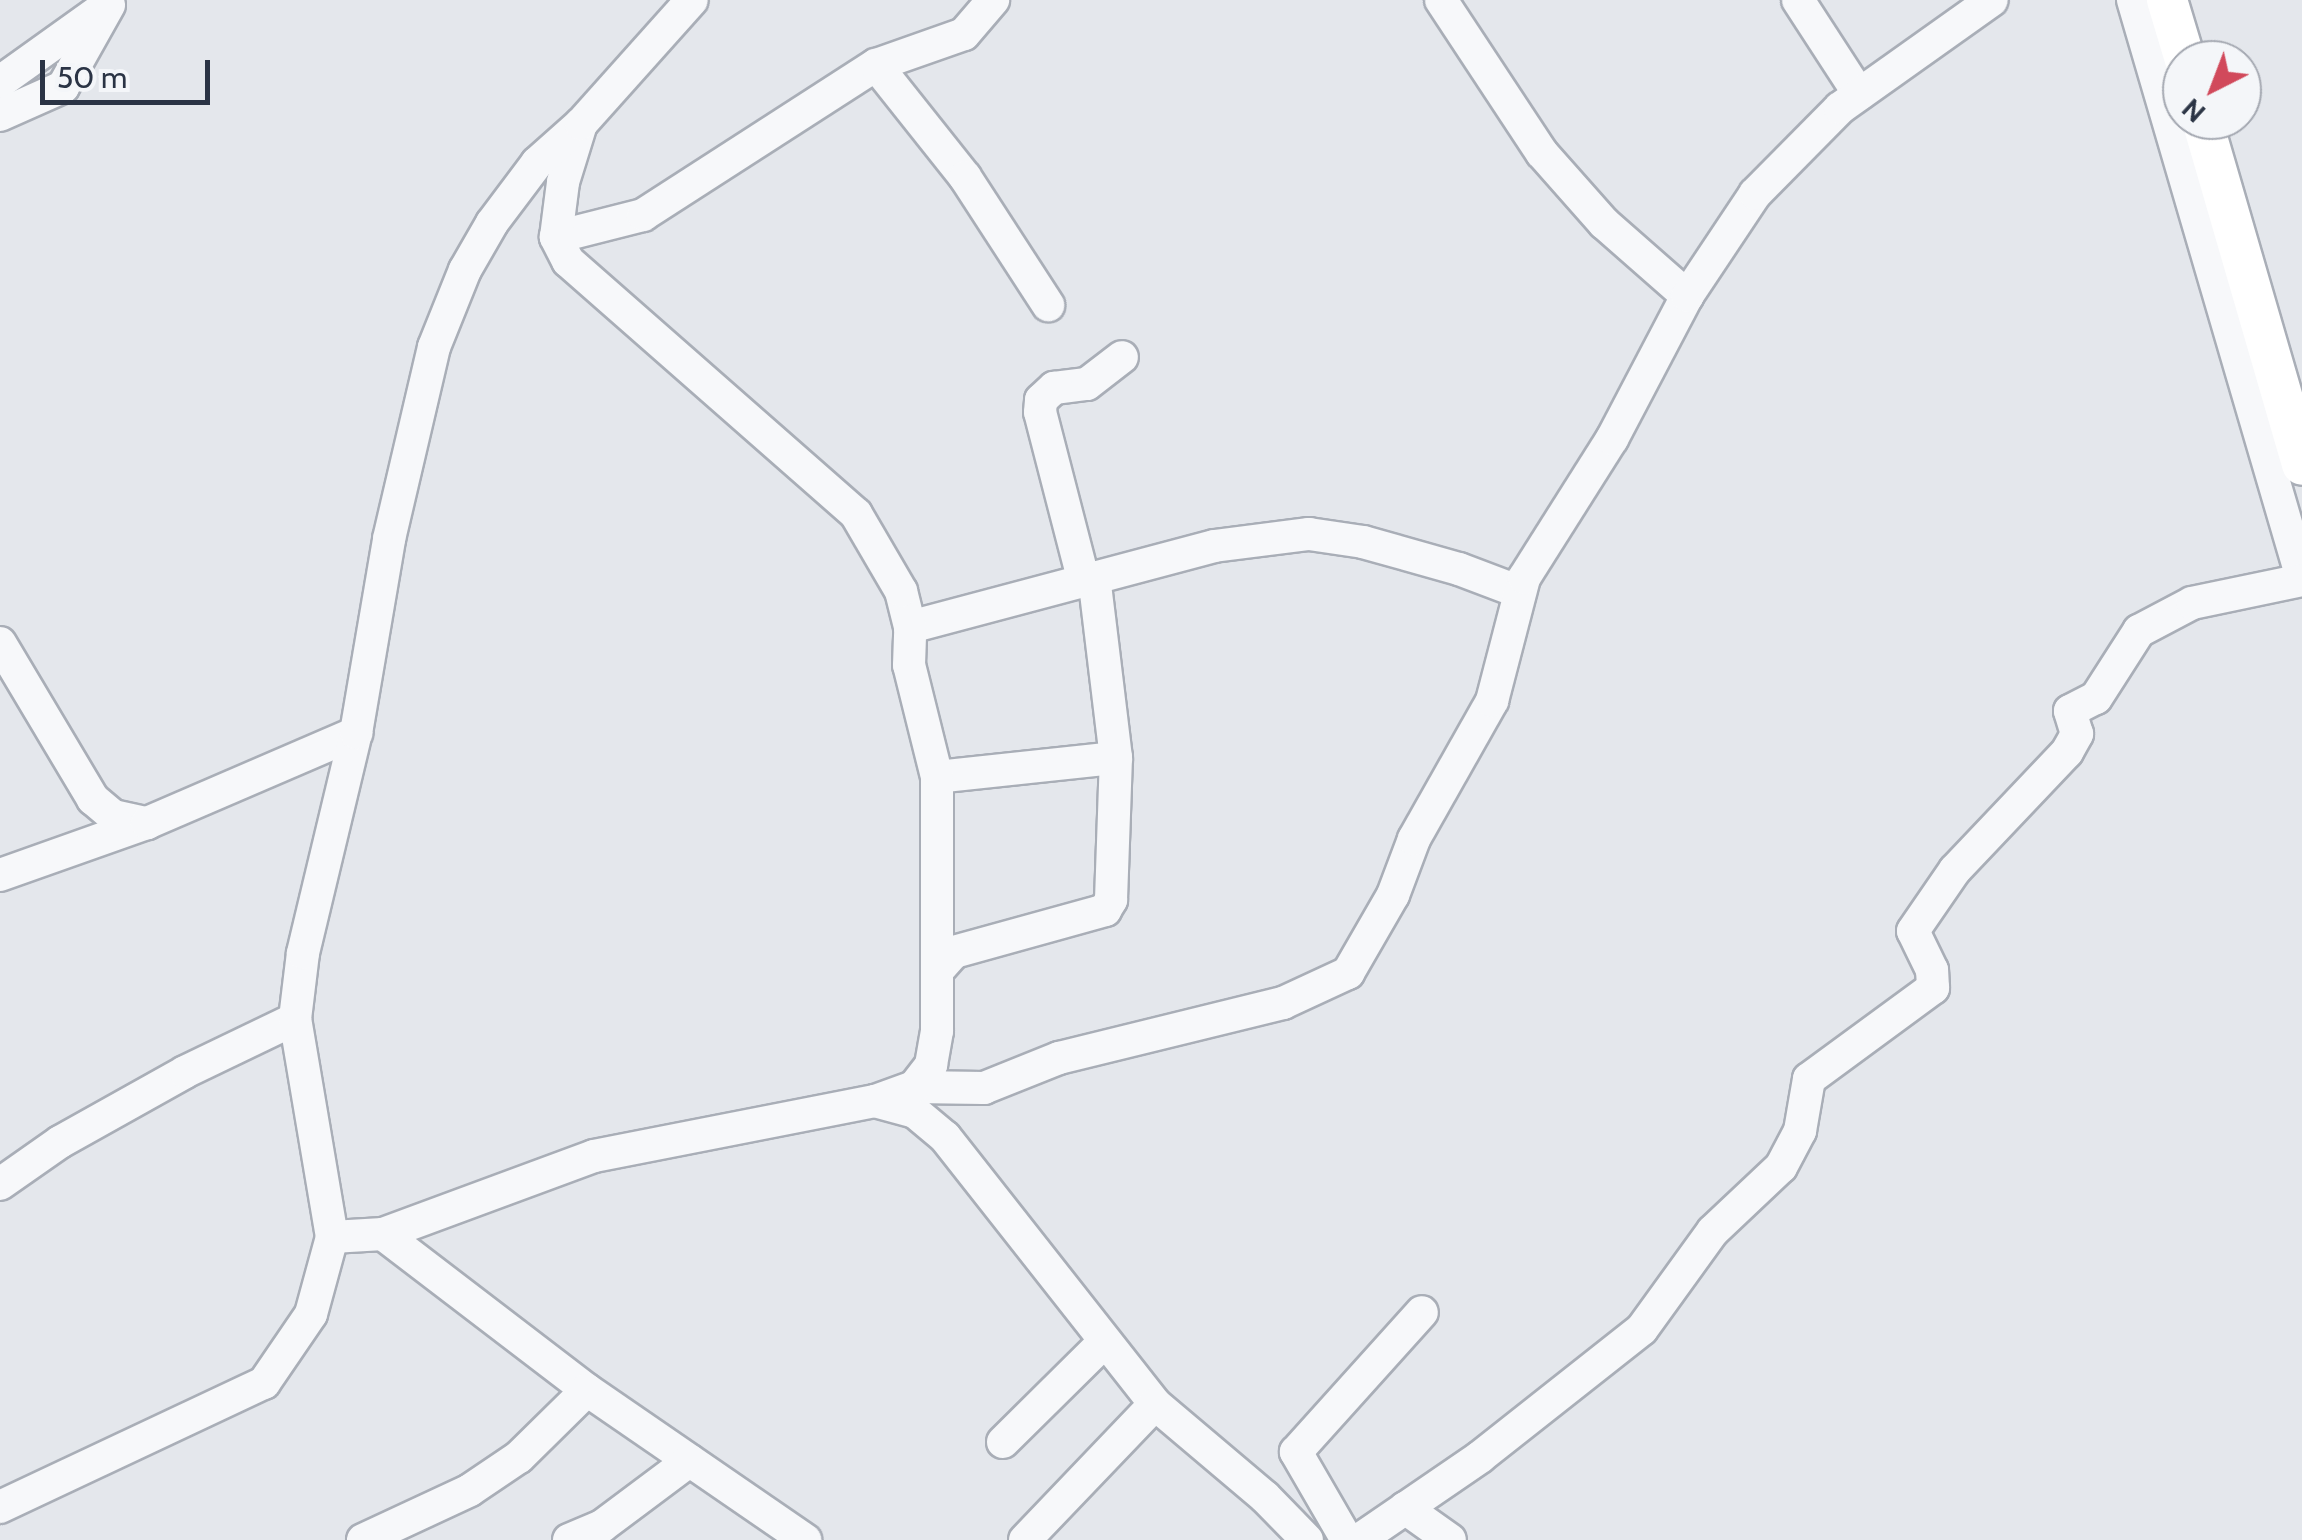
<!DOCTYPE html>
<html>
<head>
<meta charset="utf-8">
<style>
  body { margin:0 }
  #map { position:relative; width:2302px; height:1540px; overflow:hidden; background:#e4e7ec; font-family:Cabin,sans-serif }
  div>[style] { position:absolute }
  .roads { filter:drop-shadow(2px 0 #a9aeb7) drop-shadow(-2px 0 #a9aeb7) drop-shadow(0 2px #a9aeb7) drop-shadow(0 -2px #a9aeb7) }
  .minor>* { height:32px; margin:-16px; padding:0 16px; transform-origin:16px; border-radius:16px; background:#f7f8fa }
  .major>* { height:40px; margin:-20px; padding:0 20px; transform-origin:20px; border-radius:20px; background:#fff }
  span { translate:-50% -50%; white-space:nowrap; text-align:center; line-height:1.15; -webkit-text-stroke:8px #f4f6f9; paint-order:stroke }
  .north { position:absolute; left:2162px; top:40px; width:100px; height:100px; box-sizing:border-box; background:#f4f6f9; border:2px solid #a4a8b1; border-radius:50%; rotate:222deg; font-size:28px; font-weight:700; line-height:40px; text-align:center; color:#2b3445 }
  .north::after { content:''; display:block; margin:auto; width:35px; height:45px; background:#d1495b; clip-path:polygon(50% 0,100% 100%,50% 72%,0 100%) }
  .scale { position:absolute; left:40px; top:60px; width:170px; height:45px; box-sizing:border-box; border:5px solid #2b3445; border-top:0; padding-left:12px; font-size:30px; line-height:35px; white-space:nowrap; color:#2b3445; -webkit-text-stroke:8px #f4f6f9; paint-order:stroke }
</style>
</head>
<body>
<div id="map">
  <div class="roads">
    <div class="minor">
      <div style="left:1441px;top:0;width:183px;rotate:56.6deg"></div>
      <div style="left:1542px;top:153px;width:94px;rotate:48.5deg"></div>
      <div style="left:1604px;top:223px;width:111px;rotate:41.3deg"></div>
      <div style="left:1798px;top:0;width:112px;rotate:57deg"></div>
      <div style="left:2133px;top:0;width:602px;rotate:73.7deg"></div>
      <div style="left:876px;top:65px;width:143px;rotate:51.5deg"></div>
      <div style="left:965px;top:177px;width:153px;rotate:57deg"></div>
      <div style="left:0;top:82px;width:125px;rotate:-35.6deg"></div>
      <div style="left:0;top:115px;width:69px;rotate:-24deg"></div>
      <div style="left:63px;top:87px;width:94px;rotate:-60.7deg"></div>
      <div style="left:556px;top:237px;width:90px;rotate:-14.2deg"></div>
      <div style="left:643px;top:215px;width:277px;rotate:-32.8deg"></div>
      <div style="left:876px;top:65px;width:93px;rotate:-19.4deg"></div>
      <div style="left:964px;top:34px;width:45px;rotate:-49.5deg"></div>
      <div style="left:1083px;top:578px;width:171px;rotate:-104.5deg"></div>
      <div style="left:1040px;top:412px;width:12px;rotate:-85deg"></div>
      <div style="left:1041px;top:400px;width:18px;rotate:-43deg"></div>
      <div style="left:1054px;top:388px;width:33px;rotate:-7deg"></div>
      <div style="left:1087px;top:384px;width:44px;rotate:-37.6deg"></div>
      <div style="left:910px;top:627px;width:315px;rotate:-14.9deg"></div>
      <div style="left:1214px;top:546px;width:96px;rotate:-7.2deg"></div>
      <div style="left:1309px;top:534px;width:55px;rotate:8.4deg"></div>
      <div style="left:1363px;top:542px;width:100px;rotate:15.7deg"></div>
      <div style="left:1459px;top:569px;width:65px;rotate:20.7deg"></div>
      <div style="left:0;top:643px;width:182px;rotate:59.2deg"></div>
      <div style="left:93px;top:799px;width:26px;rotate:40deg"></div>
      <div style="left:113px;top:816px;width:35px;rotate:12deg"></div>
      <div style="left:937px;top:777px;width:180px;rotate:-6.1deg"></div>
      <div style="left:0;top:875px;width:156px;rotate:-19.5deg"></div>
      <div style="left:147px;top:823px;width:228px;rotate:-23.3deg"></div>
      <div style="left:938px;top:970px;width:24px;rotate:-48deg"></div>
      <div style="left:954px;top:952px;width:157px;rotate:-15.5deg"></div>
      <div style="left:1105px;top:910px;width:12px;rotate:-59deg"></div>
      <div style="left:1111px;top:900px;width:142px;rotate:-88deg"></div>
      <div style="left:1116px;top:758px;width:182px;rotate:-96.9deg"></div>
      <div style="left:914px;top:1087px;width:70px;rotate:0.8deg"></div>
      <div style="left:984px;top:1088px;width:81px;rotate:-21.8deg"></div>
      <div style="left:1059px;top:1058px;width:231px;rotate:-13.8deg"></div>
      <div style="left:1283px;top:1003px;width:72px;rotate:-24.8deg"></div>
      <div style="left:1348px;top:973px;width:90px;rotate:-60deg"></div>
      <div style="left:1393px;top:895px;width:60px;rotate:-69.4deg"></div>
      <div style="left:1414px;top:839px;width:159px;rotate:-60.5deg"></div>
      <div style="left:1492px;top:701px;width:127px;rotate:-75.4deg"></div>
      <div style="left:1524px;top:578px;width:165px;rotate:-57.7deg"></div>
      <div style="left:1612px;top:439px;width:161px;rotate:-62.3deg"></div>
      <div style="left:1687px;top:296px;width:123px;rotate:-56.3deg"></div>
      <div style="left:1755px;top:194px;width:121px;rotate:-45.3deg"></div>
      <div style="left:1840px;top:108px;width:186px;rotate:-35.4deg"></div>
      <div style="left:875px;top:1101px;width:41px;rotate:15.4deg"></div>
      <div style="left:915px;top:1112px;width:39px;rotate:40deg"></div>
      <div style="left:945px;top:1137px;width:340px;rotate:51.8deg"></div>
      <div style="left:1155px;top:1404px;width:144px;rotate:40.2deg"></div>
      <div style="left:1265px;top:1497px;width:60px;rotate:45.7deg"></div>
      <div style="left:0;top:1184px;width:73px;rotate:-35deg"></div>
      <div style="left:60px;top:1142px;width:143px;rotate:-29.2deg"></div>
      <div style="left:185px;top:1072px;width:122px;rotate:-25.7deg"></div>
      <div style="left:383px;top:1234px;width:225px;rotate:-20.3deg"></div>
      <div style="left:594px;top:1156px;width:286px;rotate:-11.1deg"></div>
      <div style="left:875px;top:1101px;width:41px;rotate:-19.7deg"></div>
      <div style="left:914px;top:1087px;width:28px;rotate:-52deg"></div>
      <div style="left:931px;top:1065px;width:35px;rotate:-80deg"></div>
      <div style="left:937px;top:1031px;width:254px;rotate:-90deg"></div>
      <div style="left:937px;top:777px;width:115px;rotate:-104deg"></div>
      <div style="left:909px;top:665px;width:38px;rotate:-88deg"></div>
      <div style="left:910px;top:627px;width:37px;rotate:-104deg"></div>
      <div style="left:901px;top:591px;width:89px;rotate:-120.3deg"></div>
      <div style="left:856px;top:514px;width:383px;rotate:-138.7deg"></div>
      <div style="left:568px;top:261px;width:27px;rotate:-117deg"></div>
      <div style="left:556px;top:237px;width:55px;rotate:-82.7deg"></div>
      <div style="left:563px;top:182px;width:61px;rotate:-72.8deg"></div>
      <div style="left:332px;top:1237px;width:51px;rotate:-3.4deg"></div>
      <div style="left:383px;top:1234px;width:257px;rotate:37.4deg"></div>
      <div style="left:587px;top:1390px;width:265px;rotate:34.5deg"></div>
      <div style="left:1003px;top:1442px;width:141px;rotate:-44.7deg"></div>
      <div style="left:0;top:1507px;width:292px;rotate:-25.2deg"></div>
      <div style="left:264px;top:1383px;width:83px;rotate:-55.7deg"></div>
      <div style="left:311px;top:1314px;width:80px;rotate:-74.7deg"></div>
      <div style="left:332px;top:1237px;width:221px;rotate:-99.6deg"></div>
      <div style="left:295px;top:1019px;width:66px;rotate:-83.1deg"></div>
      <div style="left:303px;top:953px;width:226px;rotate:-76.5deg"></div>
      <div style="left:356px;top:733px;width:197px;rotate:-80.3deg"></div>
      <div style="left:389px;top:539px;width:197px;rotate:-76.8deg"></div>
      <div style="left:434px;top:347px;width:83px;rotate:-68.1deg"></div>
      <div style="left:465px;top:270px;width:54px;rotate:-60.1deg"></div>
      <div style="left:492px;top:223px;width:75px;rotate:-53.1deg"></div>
      <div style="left:537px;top:163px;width:59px;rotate:-41.6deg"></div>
      <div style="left:581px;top:124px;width:166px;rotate:-48.2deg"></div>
      <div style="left:1405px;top:1508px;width:55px;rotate:35.4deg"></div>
      <div style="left:363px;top:1540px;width:118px;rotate:-25deg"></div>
      <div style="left:470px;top:1490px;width:59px;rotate:-34deg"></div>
      <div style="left:519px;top:1457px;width:95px;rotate:-44.6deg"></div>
      <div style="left:569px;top:1540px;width:36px;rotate:-23deg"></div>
      <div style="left:602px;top:1526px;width:109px;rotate:-36.8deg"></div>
      <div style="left:1025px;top:1540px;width:188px;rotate:-46.3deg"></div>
      <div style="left:1347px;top:1540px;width:102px;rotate:-120.1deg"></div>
      <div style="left:1296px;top:1452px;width:188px;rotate:-48deg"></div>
      <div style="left:1359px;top:1540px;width:147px;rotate:-34.4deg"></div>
      <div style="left:1480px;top:1457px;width:206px;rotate:-38.3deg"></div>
      <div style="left:1642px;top:1329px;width:121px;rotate:-54.1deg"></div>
      <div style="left:1713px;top:1231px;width:93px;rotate:-43.3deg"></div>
      <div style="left:1781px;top:1167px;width:41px;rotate:-62.2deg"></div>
      <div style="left:1800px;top:1131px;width:53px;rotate:-80.2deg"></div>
      <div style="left:1809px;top:1079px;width:154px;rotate:-36.3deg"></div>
      <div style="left:1933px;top:988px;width:18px;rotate:-93deg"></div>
      <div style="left:1932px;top:970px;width:43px;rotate:-116deg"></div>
      <div style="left:1913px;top:931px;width:74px;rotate:-55.5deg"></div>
      <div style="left:1955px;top:870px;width:163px;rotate:-46.5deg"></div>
      <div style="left:2067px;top:752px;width:21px;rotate:-61deg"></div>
      <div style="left:2077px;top:734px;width:24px;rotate:-107deg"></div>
      <div style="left:2070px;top:711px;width:29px;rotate:-27deg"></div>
      <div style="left:2096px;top:698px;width:80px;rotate:-57.3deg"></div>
      <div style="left:2139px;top:631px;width:60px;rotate:-27.8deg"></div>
      <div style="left:2192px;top:603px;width:112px;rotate:-11.8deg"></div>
    </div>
    <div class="major">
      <div style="left:2167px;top:0;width:63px;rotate:73.3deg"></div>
      <div style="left:2202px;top:120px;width:359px;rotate:73.8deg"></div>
    </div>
  </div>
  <div class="north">N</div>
  <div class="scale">50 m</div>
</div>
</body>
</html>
